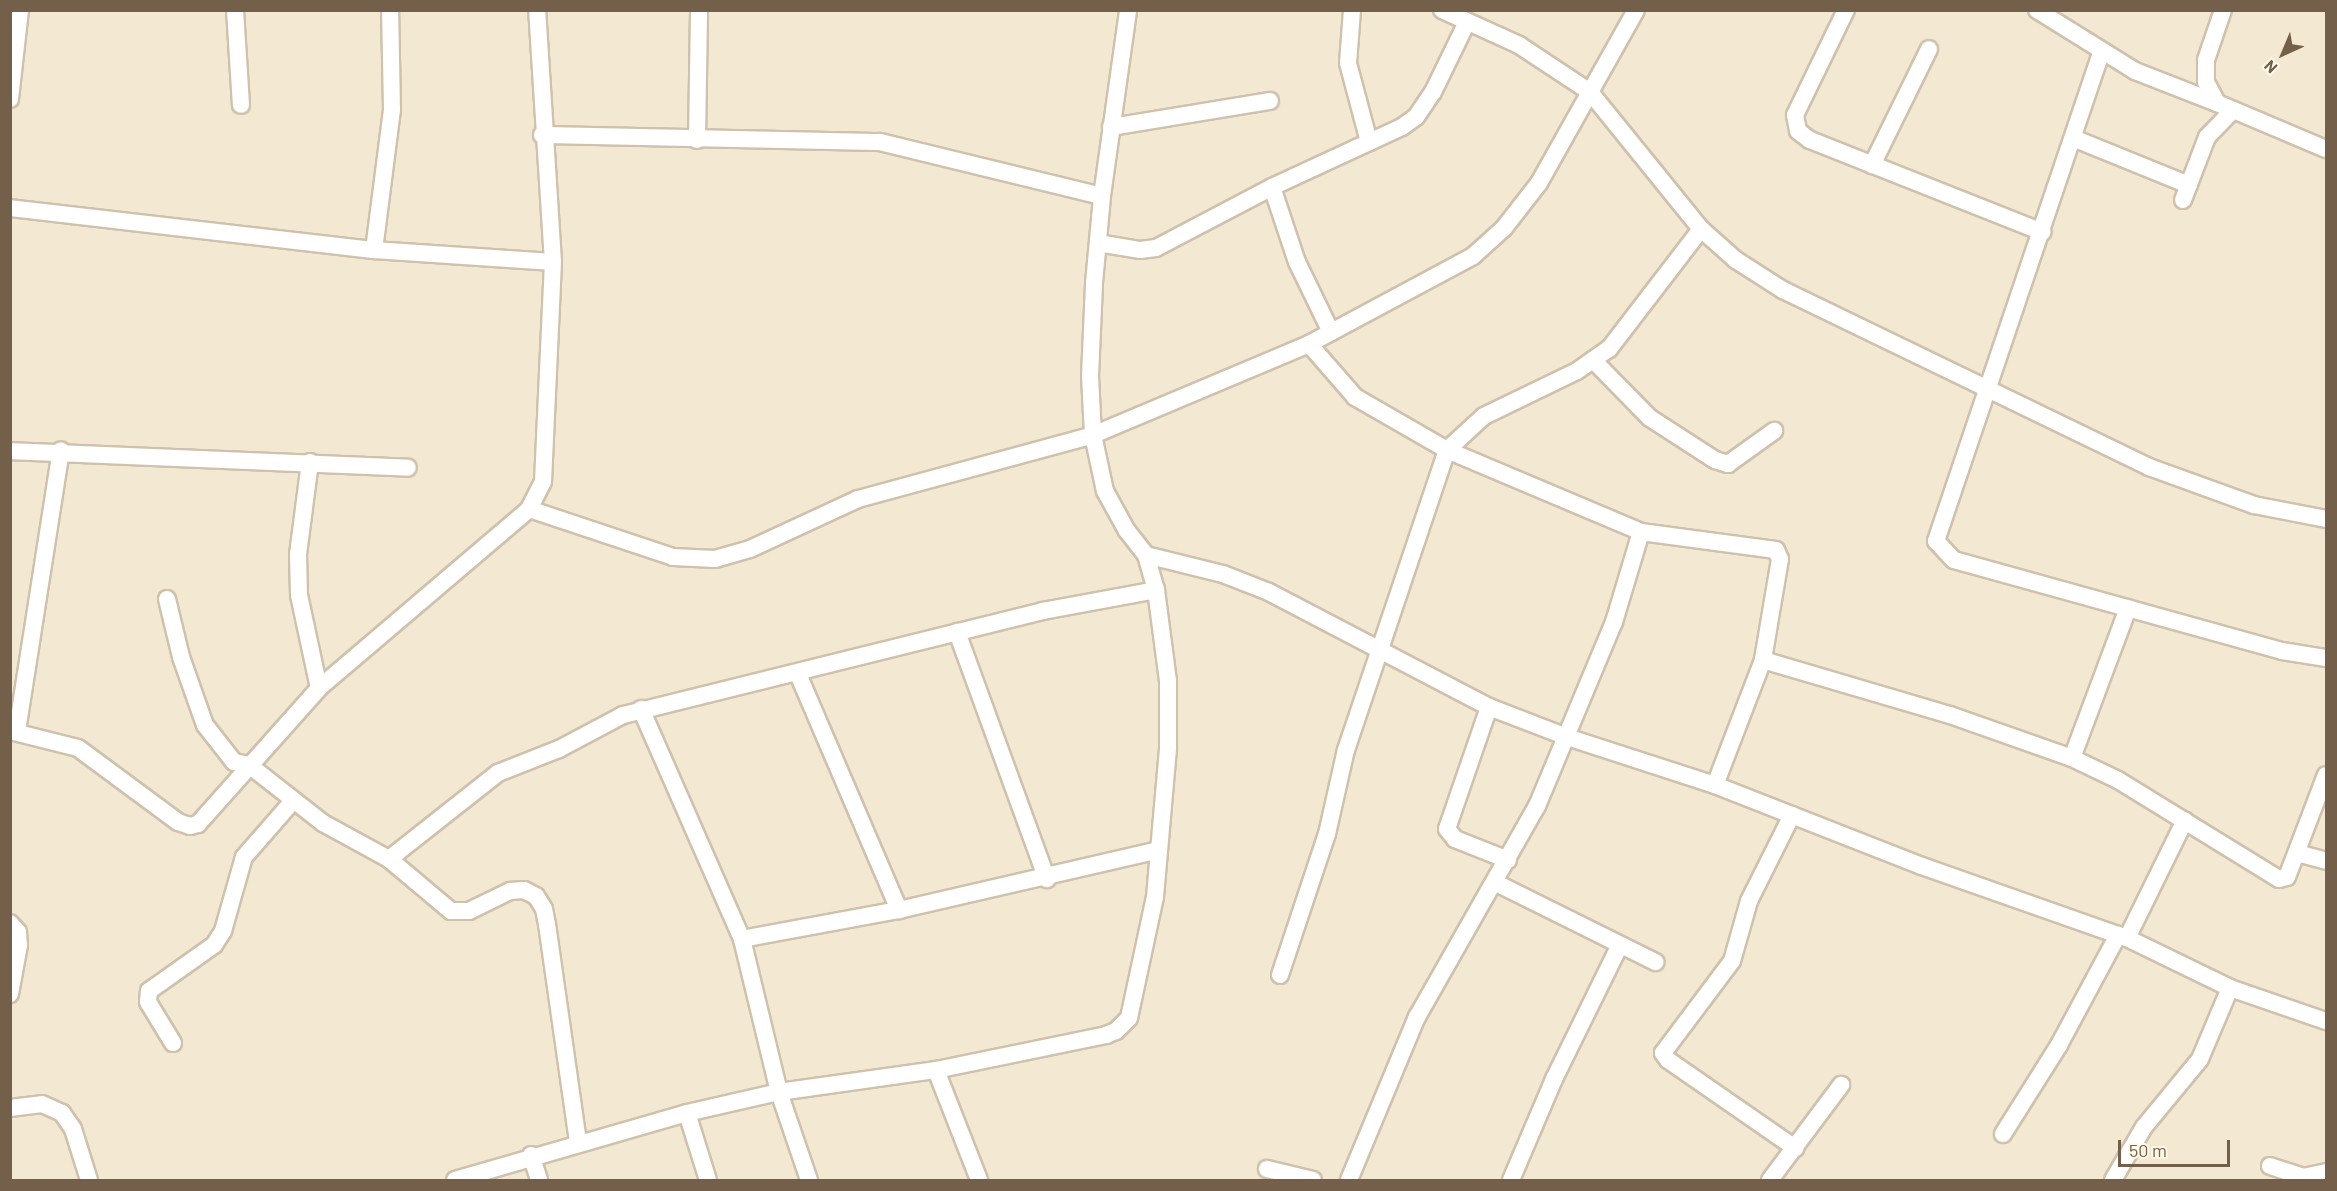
<!DOCTYPE html>
<html>
<head>
<meta charset="utf-8">
<style>
  body { margin:0 }
  #map { position:relative; width:2337px; height:1191px; overflow:hidden; background:#fcf6e3; font-family:Barlow,sans-serif }
  div>[style] { position:absolute }
  .residential>* { inset:0; background:#f3e9d2; transform-origin:0 0 }
  .roads { filter:drop-shadow(2px 0 #cfc1ad) drop-shadow(-2px 0 #cfc1ad) drop-shadow(0 2px #cfc1ad) drop-shadow(0 -2px #cfc1ad) }
  .minor>* { height:16px; margin:-8px; padding:0 8px; transform-origin:8px; border-radius:8px; background:#fff }
  span { translate:-50% -50%; white-space:nowrap; text-align:center; line-height:1.15; -webkit-text-stroke:6px #fffae9; paint-order:stroke }
  .frame { position:absolute; inset:0; border:12px solid #735f4a; pointer-events:none }
  .north { position:absolute; left:2253px; top:24px; width:60px; height:60px; -webkit-text-stroke:4px #fffae9; paint-order:stroke; rotate:224deg; font-size:16px; font-weight:700; line-height:24px; text-align:center; color:#735f4a }
  .north::after { content:''; display:block; margin:auto; width:21px; height:27px; background:#735f4a; clip-path:polygon(50% 0,100% 100%,50% 72%,0 100%) }
  .scale { position:absolute; left:2118px; top:1140px; width:112px; height:27px; box-sizing:border-box; border:3px solid #735f4a; border-top:0; padding-left:8px; font-size:18px; line-height:21px; white-space:nowrap; color:#735f4a; -webkit-text-stroke:4px #fffae9; paint-order:stroke }
</style>
</head>
<body>
<div id="map">
  <div class="residential">
    <div style="left:11px;top:11px;width:2315px;height:1169px"></div>
  </div>
  <div class="roads">
    <div class="minor">
      <div style="left:235px;top:10px;width:95px;rotate:86.4deg"></div>
      <div style="left:1352px;top:10px;width:53px;rotate:94.3deg"></div>
      <div style="left:1348px;top:63px;width:82px;rotate:75.1deg"></div>
      <div style="left:1442px;top:10px;width:85px;rotate:24.4deg"></div>
      <div style="left:1519px;top:45px;width:85px;rotate:33.5deg"></div>
      <div style="left:1590px;top:92px;width:176px;rotate:51deg"></div>
      <div style="left:1701px;top:229px;width:47px;rotate:41.5deg"></div>
      <div style="left:1736px;top:260px;width:56px;rotate:32.6deg"></div>
      <div style="left:1783px;top:290px;width:407px;rotate:25.8deg"></div>
      <div style="left:2149px;top:467px;width:112px;rotate:19.9deg"></div>
      <div style="left:2254px;top:505px;width:73px;rotate:11deg"></div>
      <div style="left:1846px;top:10px;width:117px;rotate:115.9deg"></div>
      <div style="left:1795px;top:115px;width:16px;rotate:79deg"></div>
      <div style="left:1798px;top:131px;width:15px;rotate:37deg"></div>
      <div style="left:1810px;top:140px;width:250px;rotate:21.6deg"></div>
      <div style="left:2037px;top:10px;width:115px;rotate:31.9deg"></div>
      <div style="left:2135px;top:71px;width:88px;rotate:21.3deg"></div>
      <div style="left:2223px;top:10px;width:53px;rotate:108.8deg"></div>
      <div style="left:2206px;top:60px;width:22px;rotate:90deg"></div>
      <div style="left:2206px;top:82px;width:24px;rotate:62deg"></div>
      <div style="left:2217px;top:103px;width:118px;rotate:22.9deg"></div>
      <div style="left:2101px;top:53px;width:515px;rotate:108.68deg"></div>
      <div style="left:1936px;top:541px;width:26px;rotate:47deg"></div>
      <div style="left:1954px;top:560px;width:340px;rotate:15.5deg"></div>
      <div style="left:2282px;top:651px;width:45px;rotate:9deg"></div>
      <div style="left:10px;top:99px;width:90px;rotate:-83.6deg"></div>
      <div style="left:1111px;top:127px;width:161px;rotate:-9.3deg"></div>
      <div style="left:542px;top:135px;width:338px;rotate:1.2deg"></div>
      <div style="left:880px;top:142px;width:228px;rotate:13.7deg"></div>
      <div style="left:2073px;top:138px;width:125px;rotate:22.1deg"></div>
      <div style="left:697px;top:140px;width:130px;rotate:-89.1deg"></div>
      <div style="left:1872px;top:165px;width:129px;rotate:-63.8deg"></div>
      <div style="left:1272px;top:187px;width:79px;rotate:71.6deg"></div>
      <div style="left:1297px;top:262px;width:78px;rotate:64.1deg"></div>
      <div style="left:2183px;top:200px;width:67px;rotate:-69.1deg"></div>
      <div style="left:2207px;top:137px;width:35px;rotate:-46deg"></div>
      <div style="left:10px;top:208px;width:366px;rotate:6.6deg"></div>
      <div style="left:374px;top:250px;width:179px;rotate:3.8deg"></div>
      <div style="left:1098px;top:243px;width:43px;rotate:9.5deg"></div>
      <div style="left:1140px;top:250px;width:16px;rotate:-7deg"></div>
      <div style="left:1156px;top:248px;width:131px;rotate:-27.7deg"></div>
      <div style="left:1272px;top:187px;width:143px;rotate:-24.8deg"></div>
      <div style="left:1402px;top:127px;width:17px;rotate:-36deg"></div>
      <div style="left:1416px;top:117px;width:30px;rotate:-56deg"></div>
      <div style="left:1433px;top:92px;width:78px;rotate:-64.1deg"></div>
      <div style="left:374px;top:250px;width:141px;rotate:-82.7deg"></div>
      <div style="left:392px;top:110px;width:100px;rotate:-91.1deg"></div>
      <div style="left:1309px;top:344px;width:70px;rotate:49deg"></div>
      <div style="left:1355px;top:397px;width:106px;rotate:29.9deg"></div>
      <div style="left:1447px;top:450px;width:211px;rotate:22.9deg"></div>
      <div style="left:1641px;top:532px;width:136px;rotate:7.6deg"></div>
      <div style="left:1776px;top:550px;width:10px;rotate:66deg"></div>
      <div style="left:1780px;top:559px;width:102px;rotate:99.6deg"></div>
      <div style="left:1763px;top:660px;width:134px;rotate:111deg"></div>
      <div style="left:1593px;top:360px;width:81px;rotate:45.5deg"></div>
      <div style="left:1650px;top:418px;width:77px;rotate:32.9deg"></div>
      <div style="left:1715px;top:460px;width:14px;rotate:17deg"></div>
      <div style="left:1728px;top:464px;width:57px;rotate:-35.7deg"></div>
      <div style="left:10px;top:451px;width:398px;rotate:2.4deg"></div>
      <div style="left:310px;top:462px;width:93px;rotate:97.4deg"></div>
      <div style="left:298px;top:554px;width:41px;rotate:88.6deg"></div>
      <div style="left:299px;top:595px;width:95px;rotate:77.9deg"></div>
      <div style="left:529px;top:509px;width:152px;rotate:18.4deg"></div>
      <div style="left:673px;top:557px;width:42px;rotate:2.7deg"></div>
      <div style="left:715px;top:559px;width:36px;rotate:-16deg"></div>
      <div style="left:750px;top:549px;width:119px;rotate:-24.8deg"></div>
      <div style="left:858px;top:499px;width:244px;rotate:-15.2deg"></div>
      <div style="left:1093px;top:435px;width:234px;rotate:-22.8deg"></div>
      <div style="left:1309px;top:344px;width:186px;rotate:-28.2deg"></div>
      <div style="left:1473px;top:256px;width:42px;rotate:-42.1deg"></div>
      <div style="left:1504px;top:228px;width:57px;rotate:-52.1deg"></div>
      <div style="left:1539px;top:183px;width:198px;rotate:-60.7deg"></div>
      <div style="left:1146px;top:555px;width:79px;rotate:13.9deg"></div>
      <div style="left:1223px;top:574px;width:49px;rotate:21.4deg"></div>
      <div style="left:1269px;top:592px;width:248px;rotate:27.6deg"></div>
      <div style="left:1489px;top:707px;width:84px;rotate:21deg"></div>
      <div style="left:1567px;top:737px;width:156px;rotate:18deg"></div>
      <div style="left:1715px;top:785px;width:222px;rotate:21.4deg"></div>
      <div style="left:1922px;top:866px;width:217px;rotate:19.4deg"></div>
      <div style="left:2127px;top:938px;width:114px;rotate:25.9deg"></div>
      <div style="left:2230px;top:988px;width:102px;rotate:19deg"></div>
      <div style="left:167px;top:599px;width:60px;rotate:76.4deg"></div>
      <div style="left:181px;top:657px;width:72px;rotate:70.6deg"></div>
      <div style="left:205px;top:725px;width:47px;rotate:51.9deg"></div>
      <div style="left:234px;top:762px;width:15px;rotate:11deg"></div>
      <div style="left:249px;top:765px;width:94px;rotate:38.1deg"></div>
      <div style="left:323px;top:823px;width:75px;rotate:28.6deg"></div>
      <div style="left:389px;top:859px;width:81px;rotate:40deg"></div>
      <div style="left:451px;top:911px;width:18px"></div>
      <div style="left:469px;top:911px;width:46px;rotate:-26deg"></div>
      <div style="left:510px;top:891px;width:14px;rotate:-4deg"></div>
      <div style="left:524px;top:890px;width:13px;rotate:27deg"></div>
      <div style="left:536px;top:896px;width:15px;rotate:58deg"></div>
      <div style="left:544px;top:909px;width:15px;rotate:79deg"></div>
      <div style="left:547px;top:924px;width:220px;rotate:81.9deg"></div>
      <div style="left:957px;top:632px;width:263px;rotate:70deg"></div>
      <div style="left:1763px;top:660px;width:195px;rotate:16.4deg"></div>
      <div style="left:1950px;top:715px;width:129px;rotate:19.4deg"></div>
      <div style="left:2072px;top:758px;width:51px;rotate:25.6deg"></div>
      <div style="left:2118px;top:780px;width:189px;rotate:31.6deg"></div>
      <div style="left:2279px;top:879px;width:8px;rotate:-14deg"></div>
      <div style="left:2287px;top:877px;width:109px;rotate:-69.1deg"></div>
      <div style="left:798px;top:674px;width:257px;rotate:66.8deg"></div>
      <div style="left:1489px;top:707px;width:129px;rotate:109deg"></div>
      <div style="left:1447px;top:829px;width:13px;rotate:51deg"></div>
      <div style="left:1455px;top:839px;width:57px;rotate:21.6deg"></div>
      <div style="left:641px;top:709px;width:251px;rotate:66.3deg"></div>
      <div style="left:742px;top:939px;width:157px;rotate:76.4deg"></div>
      <div style="left:779px;top:1092px;width:93px;rotate:71.2deg"></div>
      <div style="left:10px;top:731px;width:70px;rotate:14deg"></div>
      <div style="left:78px;top:748px;width:124px;rotate:36.5deg"></div>
      <div style="left:178px;top:822px;width:13px;rotate:18deg"></div>
      <div style="left:190px;top:826px;width:8px;rotate:-14deg"></div>
      <div style="left:198px;top:824px;width:182px;rotate:-48.3deg"></div>
      <div style="left:319px;top:688px;width:276px;rotate:-40.4deg"></div>
      <div style="left:529px;top:509px;width:30px;rotate:-63deg"></div>
      <div style="left:543px;top:482px;width:220px;rotate:-87.4deg"></div>
      <div style="left:553px;top:262px;width:253px;rotate:-93.6deg"></div>
      <div style="left:17px;top:731px;width:284px;rotate:-81.1deg"></div>
      <div style="left:2072px;top:758px;width:160px;rotate:-69.5deg"></div>
      <div style="left:1792px;top:815px;width:96px;rotate:116.6deg"></div>
      <div style="left:1749px;top:901px;width:62px;rotate:105.8deg"></div>
      <div style="left:1732px;top:961px;width:115px;rotate:126.9deg"></div>
      <div style="left:1663px;top:1053px;width:9px;rotate:54deg"></div>
      <div style="left:1668px;top:1060px;width:155px;rotate:34.7deg"></div>
      <div style="left:2297px;top:853px;width:30px;rotate:15deg"></div>
      <div style="left:389px;top:859px;width:139px;rotate:-38.3deg"></div>
      <div style="left:498px;top:773px;width:66px;rotate:-21.5deg"></div>
      <div style="left:559px;top:749px;width:72px;rotate:-28deg"></div>
      <div style="left:623px;top:715px;width:433px;rotate:-13.9deg"></div>
      <div style="left:1043px;top:611px;width:115px;rotate:-10.5deg"></div>
      <div style="left:1496px;top:883px;width:178px;rotate:26.4deg"></div>
      <div style="left:10px;top:923px;width:12px;rotate:48deg"></div>
      <div style="left:18px;top:932px;width:13px;rotate:86deg"></div>
      <div style="left:19px;top:945px;width:50px;rotate:100.4deg"></div>
      <div style="left:2127px;top:938px;width:131px;rotate:-63.8deg"></div>
      <div style="left:742px;top:939px;width:160px;rotate:-10.5deg"></div>
      <div style="left:899px;top:910px;width:266px;rotate:-13deg"></div>
      <div style="left:1280px;top:975px;width:149px;rotate:-71.6deg"></div>
      <div style="left:1327px;top:834px;width:86px;rotate:-77.3deg"></div>
      <div style="left:1346px;top:750px;width:317px;rotate:-71.4deg"></div>
      <div style="left:1447px;top:450px;width:50px;rotate:-42.6deg"></div>
      <div style="left:1484px;top:416px;width:103px;rotate:-25.8deg"></div>
      <div style="left:1577px;top:371px;width:39px;rotate:-35deg"></div>
      <div style="left:1609px;top:349px;width:151px;rotate:-52.5deg"></div>
      <div style="left:173px;top:1043px;width:48px;rotate:-121.4deg"></div>
      <div style="left:148px;top:1002px;width:11px;rotate:-85deg"></div>
      <div style="left:149px;top:991px;width:80px;rotate:-35.3deg"></div>
      <div style="left:214px;top:945px;width:17px;rotate:-57deg"></div>
      <div style="left:223px;top:931px;width:77px;rotate:-74.2deg"></div>
      <div style="left:244px;top:857px;width:73px;rotate:-48.9deg"></div>
      <div style="left:936px;top:1070px;width:118px;rotate:68.6deg"></div>
      <div style="left:10px;top:1108px;width:32px;rotate:-7deg"></div>
      <div style="left:42px;top:1104px;width:22px;rotate:24deg"></div>
      <div style="left:62px;top:1113px;width:19px;rotate:55deg"></div>
      <div style="left:73px;top:1129px;width:53px;rotate:72.6deg"></div>
      <div style="left:687px;top:1113px;width:70px;rotate:72.6deg"></div>
      <div style="left:2003px;top:1134px;width:105px;rotate:-57.8deg"></div>
      <div style="left:2059px;top:1045px;width:125px;rotate:-61.8deg"></div>
      <div style="left:531px;top:1155px;width:26px;rotate:72deg"></div>
      <div style="left:2270px;top:1166px;width:35px;rotate:18deg"></div>
      <div style="left:2303px;top:1177px;width:24px;rotate:-12deg"></div>
      <div style="left:1267px;top:1169px;width:47px;rotate:13.4deg"></div>
      <div style="left:455px;top:1180px;width:241px;rotate:-16.1deg"></div>
      <div style="left:687px;top:1113px;width:94px;rotate:-12.9deg"></div>
      <div style="left:779px;top:1092px;width:159px;rotate:-8deg"></div>
      <div style="left:936px;top:1070px;width:174px;rotate:-11.6deg"></div>
      <div style="left:1106px;top:1035px;width:11px;rotate:-22deg"></div>
      <div style="left:1116px;top:1031px;width:18px;rotate:-45deg"></div>
      <div style="left:1129px;top:1018px;width:124px;rotate:-77.9deg"></div>
      <div style="left:1155px;top:897px;width:151px;rotate:-85deg"></div>
      <div style="left:1168px;top:747px;width:66px;rotate:-90deg"></div>
      <div style="left:1168px;top:681px;width:92px;rotate:-97.5deg"></div>
      <div style="left:1156px;top:590px;width:36px;rotate:-106deg"></div>
      <div style="left:1146px;top:555px;width:31px;rotate:-128deg"></div>
      <div style="left:1127px;top:531px;width:46px;rotate:-118.8deg"></div>
      <div style="left:1105px;top:491px;width:57px;rotate:-102.1deg"></div>
      <div style="left:1093px;top:435px;width:59px;rotate:-92.9deg"></div>
      <div style="left:1090px;top:376px;width:93px;rotate:-87.5deg"></div>
      <div style="left:1094px;top:283px;width:87px;rotate:-84.7deg"></div>
      <div style="left:1102px;top:196px;width:188px;rotate:-82deg"></div>
      <div style="left:1349px;top:1180px;width:177px;rotate:-67.4deg"></div>
      <div style="left:1417px;top:1017px;width:243px;rotate:-60.4deg"></div>
      <div style="left:1537px;top:806px;width:199px;rotate:-67.3deg"></div>
      <div style="left:1614px;top:622px;width:94px;rotate:-73.3deg"></div>
      <div style="left:1511px;top:1180px;width:110px;rotate:-66.9deg"></div>
      <div style="left:1554px;top:1079px;width:149px;rotate:-63.8deg"></div>
      <div style="left:1770px;top:1180px;width:119px;rotate:-53.2deg"></div>
      <div style="left:2113px;top:1180px;width:61px;rotate:-59.7deg"></div>
      <div style="left:2144px;top:1127px;width:88px;rotate:-50.5deg"></div>
      <div style="left:2200px;top:1059px;width:77px;rotate:-67.1deg"></div>
    </div>
  </div>
  <div class="frame"></div>
  <div class="north">N</div>
  <div class="scale">50 m</div>
</div>
</body>
</html>
